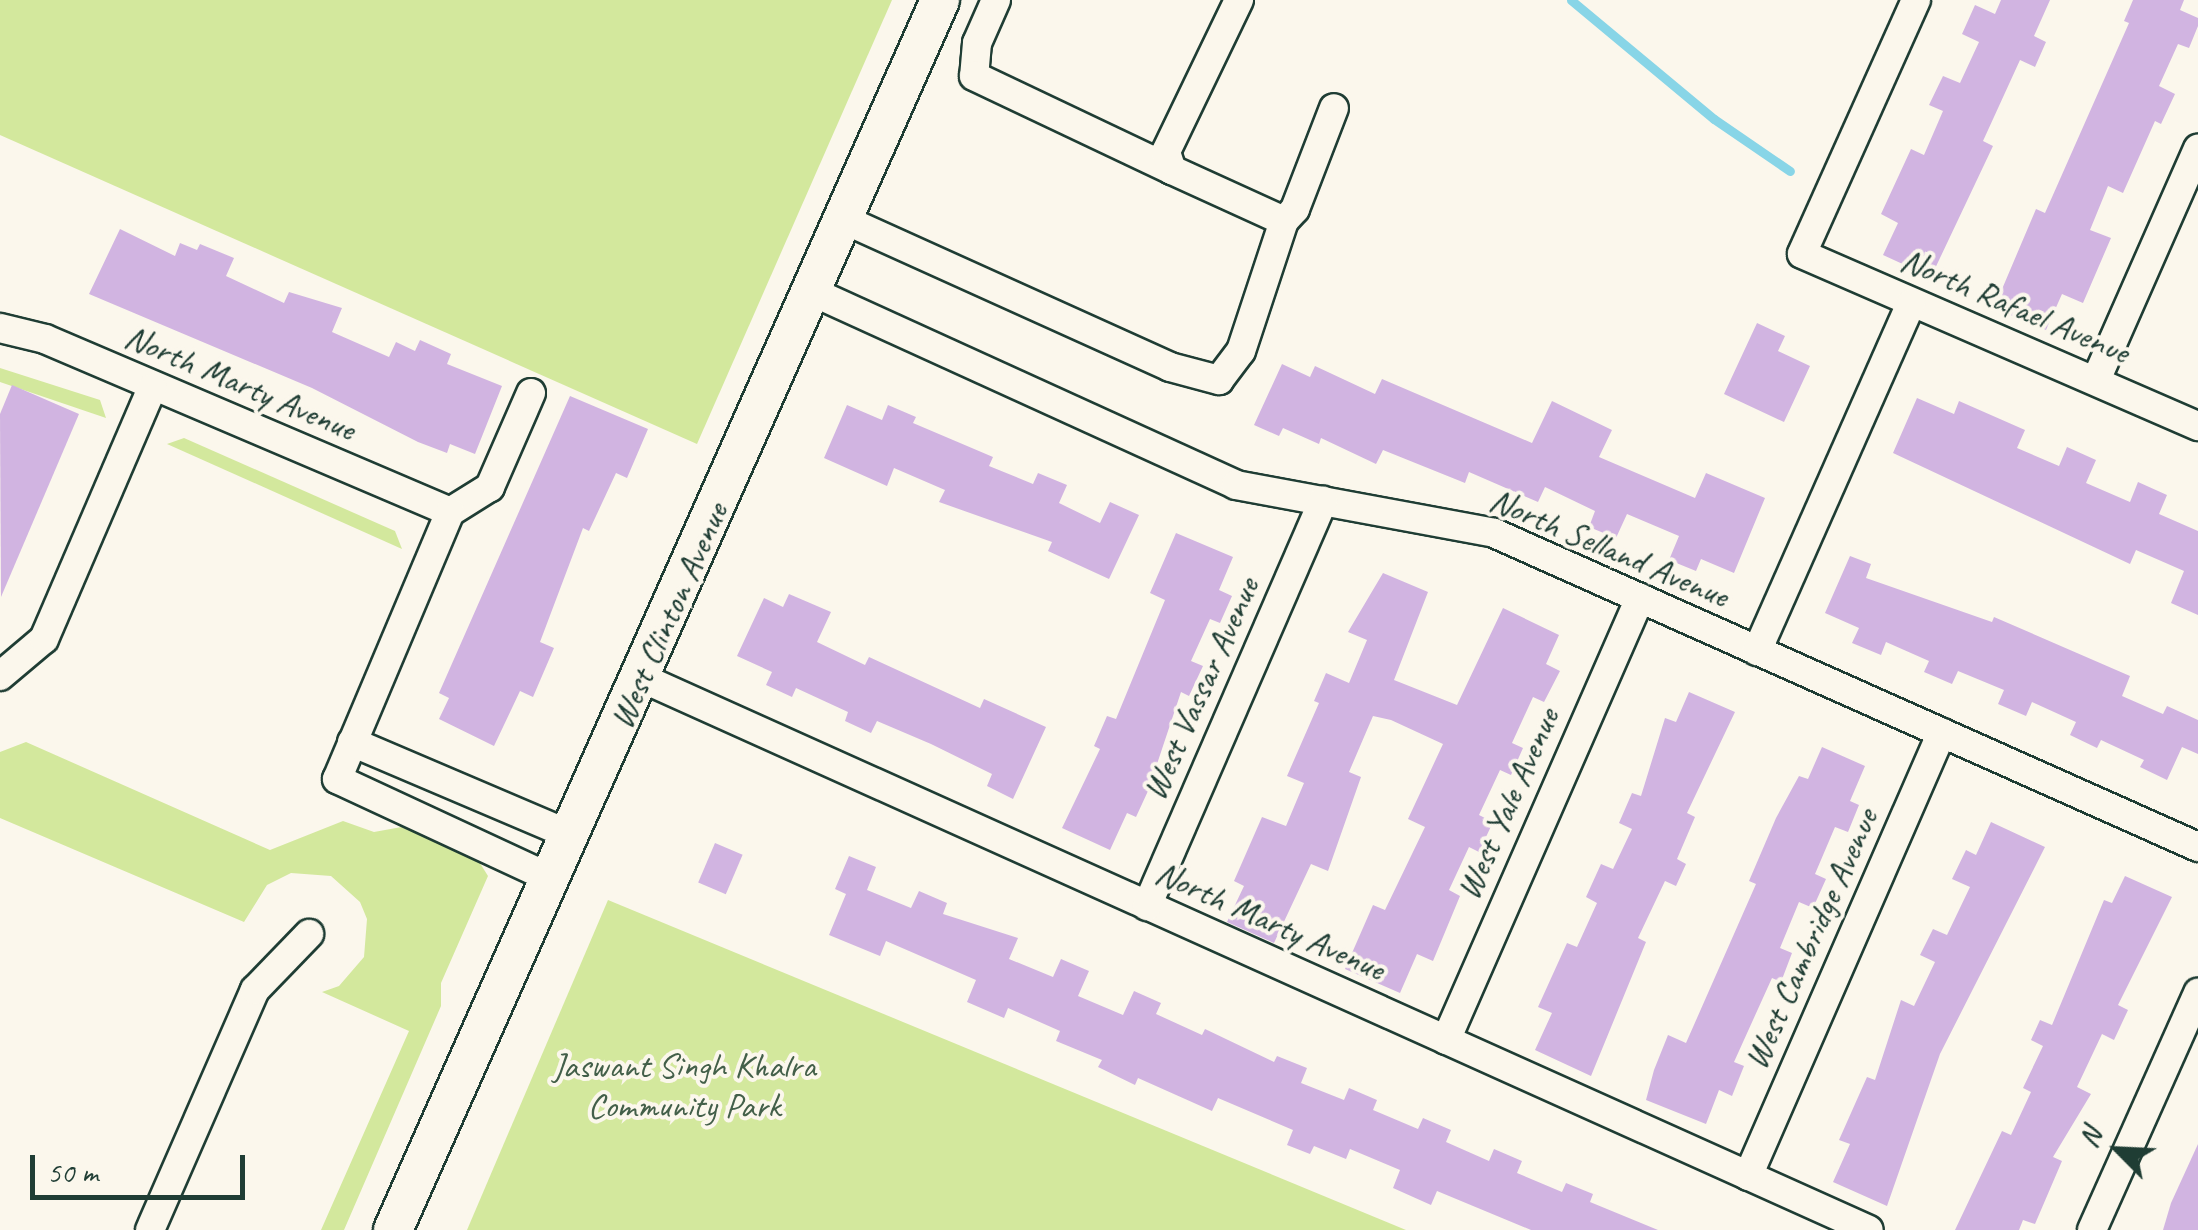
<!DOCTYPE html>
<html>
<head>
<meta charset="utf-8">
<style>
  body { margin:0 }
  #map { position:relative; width:2198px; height:1230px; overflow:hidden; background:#fbf7ec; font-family:Caveat,sans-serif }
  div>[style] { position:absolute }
  .green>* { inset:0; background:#d3e89d }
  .stream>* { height:9px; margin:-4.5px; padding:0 4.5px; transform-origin:4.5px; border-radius:4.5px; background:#88d5e7 }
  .building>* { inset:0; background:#d1b4e1; transform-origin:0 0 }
  .roads { filter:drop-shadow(2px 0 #1f3d34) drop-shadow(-2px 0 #1f3d34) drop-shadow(0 2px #1f3d34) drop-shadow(0 -2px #1f3d34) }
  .minor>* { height:28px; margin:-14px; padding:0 14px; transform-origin:14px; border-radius:14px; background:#fbf7ec }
  .secondary>* { height:38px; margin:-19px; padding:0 19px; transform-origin:19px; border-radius:19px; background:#fbf7ec }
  span { translate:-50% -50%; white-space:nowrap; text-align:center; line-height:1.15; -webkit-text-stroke:8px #fbf7ec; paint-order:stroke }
  .street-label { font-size:35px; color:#1f3d34 }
  .park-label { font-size:35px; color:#435f49 }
  .north { position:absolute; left:2068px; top:1100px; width:100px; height:100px; -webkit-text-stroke:8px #fbf7ec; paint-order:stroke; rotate:294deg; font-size:28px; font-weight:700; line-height:40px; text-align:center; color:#1f3d34 }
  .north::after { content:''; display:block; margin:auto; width:35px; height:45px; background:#1f3d34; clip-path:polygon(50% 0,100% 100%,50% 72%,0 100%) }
  .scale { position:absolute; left:30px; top:1155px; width:215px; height:45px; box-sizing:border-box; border:5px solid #1f3d34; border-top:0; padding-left:12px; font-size:30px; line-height:35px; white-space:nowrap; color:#1f3d34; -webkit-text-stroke:8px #fbf7ec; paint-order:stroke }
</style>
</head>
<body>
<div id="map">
  <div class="green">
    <div style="clip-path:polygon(0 0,892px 0,697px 444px,0 135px)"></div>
    <div style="clip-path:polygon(0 368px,100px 400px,106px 418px,0 382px)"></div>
    <div style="clip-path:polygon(184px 438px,395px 531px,402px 549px,167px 444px)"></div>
    <div style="clip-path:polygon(26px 742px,270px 850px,343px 821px,374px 832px,407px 826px,473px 852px,488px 876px,441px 983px,441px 1006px,344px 1230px,321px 1230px,409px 1031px,322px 992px,339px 986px,364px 957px,367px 919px,360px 902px,331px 876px,291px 873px,267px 885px,244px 922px,0 818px,0 752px)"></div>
    <div style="clip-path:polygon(608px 900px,1406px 1230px,467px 1230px)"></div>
  </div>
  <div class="stream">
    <div style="left:1571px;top:0;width:186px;rotate:39.8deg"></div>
    <div style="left:1714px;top:119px;width:92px;rotate:34.4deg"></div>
  </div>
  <div class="building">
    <div style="clip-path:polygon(2001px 0,2050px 0,2034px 36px,2046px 42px,2035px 67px,2020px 60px,1983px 141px,1993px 146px,1931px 277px,1883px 255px,1898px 223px,1881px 214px,1911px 149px,1924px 155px,1943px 111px,1929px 105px,1943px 76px,1960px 83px,1979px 42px,1962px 34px,1975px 5px,1995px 14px)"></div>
    <div style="clip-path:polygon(2133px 0,2184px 0,2180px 10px,2198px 18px,2198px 26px,2189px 48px,2178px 44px,2159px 86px,2175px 94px,2161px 124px,2155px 121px,2123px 193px,2108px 186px,2090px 230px,2111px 238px,2083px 303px,2062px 294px,2046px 330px,1994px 308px,2036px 209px,2045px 213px,2129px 23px,2124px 21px)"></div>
    <div style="clip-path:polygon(120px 229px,175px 256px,180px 243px,197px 250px,200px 244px,234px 258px,226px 276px,284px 303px,289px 292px,342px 308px,332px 332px,389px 357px,396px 342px,415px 351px,420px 340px,451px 354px,447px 364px,502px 386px,475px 454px,450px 444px,447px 453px,418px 442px,312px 388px,89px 294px)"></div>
    <div style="clip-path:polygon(1757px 323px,1785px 336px,1778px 351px,1810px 366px,1784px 422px,1724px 394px)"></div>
    <div style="clip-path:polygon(1282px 364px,1310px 377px,1315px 366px,1375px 394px,1382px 379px,1532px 443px,1552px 401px,1612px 430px,1599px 457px,1695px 498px,1706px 473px,1765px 498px,1734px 573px,1701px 559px,1696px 571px,1669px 560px,1679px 536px,1627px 514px,1616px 538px,1589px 527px,1595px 511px,1545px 487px,1538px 502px,1469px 472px,1465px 483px,1383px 450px,1376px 464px,1321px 438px,1319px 444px,1283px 428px,1279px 436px,1254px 425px)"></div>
    <div style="clip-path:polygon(12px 385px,79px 414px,1px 597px,0 414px)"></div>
    <div style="clip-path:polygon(570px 396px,648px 429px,627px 478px,616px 473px,589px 531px,583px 528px,540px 642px,554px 648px,533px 697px,520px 691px,494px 746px,439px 719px,449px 698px,439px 693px)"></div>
    <div style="clip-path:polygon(1917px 398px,1954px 414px,1959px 401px,2025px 430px,2017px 448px,2059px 466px,2067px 447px,2096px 460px,2086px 483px,2130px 502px,2138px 482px,2167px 495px,2159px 514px,2198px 531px,2198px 615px,2171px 603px,2184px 571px,2136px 550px,2130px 564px,1893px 453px)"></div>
    <div style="clip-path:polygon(847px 405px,882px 420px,888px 405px,916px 417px,913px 423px,993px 457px,989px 466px,1033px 484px,1038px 473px,1067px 485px,1059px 503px,1100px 523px,1110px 502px,1139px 515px,1109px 579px,1048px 551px,1052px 542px,939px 502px,945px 490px,894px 468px,887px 486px,824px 458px)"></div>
    <div style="clip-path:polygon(1176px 533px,1233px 557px,1219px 590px,1232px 596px,1220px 623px,1210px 619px,1191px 661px,1203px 666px,1189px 696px,1181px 692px,1148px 791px,1136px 817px,1127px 813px,1110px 850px,1062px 828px,1100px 749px,1094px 746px,1107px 716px,1116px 719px,1165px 600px,1150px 593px)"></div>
    <div style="clip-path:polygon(1850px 556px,1871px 564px,1866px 578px,1992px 622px,1994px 617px,2130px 676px,2122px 696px,2163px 714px,2167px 706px,2198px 720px,2198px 754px,2182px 747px,2167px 780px,2140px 767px,2144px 760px,2101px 740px,2097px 748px,2070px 735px,2076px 722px,2032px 702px,2026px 716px,1998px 704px,2004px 690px,1958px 671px,1952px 684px,1924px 672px,1929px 661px,1886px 642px,1881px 655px,1852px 643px,1859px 628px,1825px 613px)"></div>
    <div style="clip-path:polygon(1383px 573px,1428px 592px,1394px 680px,1457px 705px,1503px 608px,1559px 635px,1546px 664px,1560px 671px,1544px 702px,1533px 697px,1512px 743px,1523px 748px,1511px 775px,1500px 770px,1479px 815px,1493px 822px,1479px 852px,1469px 847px,1449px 890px,1460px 896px,1433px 961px,1417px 954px,1400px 993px,1345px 969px,1373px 905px,1385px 910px,1425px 827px,1408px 819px,1443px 744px,1391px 720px,1373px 716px,1349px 772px,1361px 777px,1328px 871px,1311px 864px,1274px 943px,1227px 922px,1244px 886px,1234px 881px,1262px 817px,1286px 826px,1304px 783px,1287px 776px,1319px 703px,1314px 701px,1326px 673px,1349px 683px,1367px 640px,1348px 632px)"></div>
    <div style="clip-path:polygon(789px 594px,831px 612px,817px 642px,865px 665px,869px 657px,980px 708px,984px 699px,1046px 727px,1013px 799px,987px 786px,992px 774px,931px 744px,877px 721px,871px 733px,845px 721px,848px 712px,796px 688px,792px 697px,766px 685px,772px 672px,737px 656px,764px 598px,783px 607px)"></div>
    <div style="clip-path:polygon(1689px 692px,1735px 712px,1687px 813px,1695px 817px,1677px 859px,1686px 864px,1676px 886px,1665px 881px,1638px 938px,1646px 942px,1591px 1076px,1535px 1050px,1552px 1013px,1538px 1007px,1567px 943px,1577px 947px,1597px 903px,1586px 897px,1601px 864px,1613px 869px,1632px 829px,1619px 823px,1632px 793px,1641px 796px,1665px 718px,1676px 722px)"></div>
    <div style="clip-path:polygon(1822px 747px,1865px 766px,1850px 801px,1859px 805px,1848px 832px,1835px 827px,1815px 874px,1826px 879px,1813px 908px,1799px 902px,1780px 948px,1792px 953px,1781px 982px,1772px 978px,1734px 1062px,1744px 1066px,1732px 1096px,1719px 1090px,1706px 1124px,1646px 1100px,1654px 1070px,1668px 1035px,1686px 1043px,1756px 884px,1749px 881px,1776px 818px,1799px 776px,1808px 779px)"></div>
    <div style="clip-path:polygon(1991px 822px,2045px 847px,1940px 1054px,1887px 1206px,1833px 1182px,1850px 1144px,1839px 1140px,1867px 1077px,1875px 1080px,1901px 1000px,1914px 1006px,1935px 962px,1920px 955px,1933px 929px,1947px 935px,1970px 887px,1952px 879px,1966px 850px,1976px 855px)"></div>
    <div style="left:715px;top:843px;width:30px;height:43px;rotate:23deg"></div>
    <div style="clip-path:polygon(849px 856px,876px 867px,867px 890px,911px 908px,919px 891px,947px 903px,943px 914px,1018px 938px,1009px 959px,1053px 977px,1061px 959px,1089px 971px,1078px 996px,1123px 1015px,1134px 991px,1161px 1003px,1156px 1014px,1202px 1035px,1205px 1029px,1274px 1062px,1277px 1056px,1307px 1068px,1301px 1083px,1344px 1100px,1349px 1088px,1377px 1100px,1373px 1110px,1418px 1129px,1423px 1118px,1451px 1130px,1446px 1142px,1489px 1161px,1494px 1149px,1522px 1161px,1517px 1173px,1562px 1192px,1566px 1183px,1593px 1194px,1590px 1202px,1658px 1230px,1531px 1230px,1437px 1191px,1431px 1205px,1393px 1188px,1400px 1170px,1350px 1149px,1346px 1159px,1314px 1146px,1310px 1154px,1287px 1145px,1293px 1130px,1218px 1098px,1212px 1111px,1138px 1078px,1135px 1085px,1098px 1067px,1102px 1060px,1056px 1041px,1060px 1031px,1008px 1008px,1004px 1018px,967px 1002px,976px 980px,886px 941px,880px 956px,829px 935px,846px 894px,835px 889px)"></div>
    <div style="clip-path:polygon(2125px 876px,2172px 897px,2118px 1005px,2128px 1010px,2114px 1040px,2102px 1034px,2077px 1087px,2091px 1094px,2053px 1157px,2062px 1161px,2035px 1224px,2023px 1220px,2019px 1230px,1955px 1230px,2002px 1131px,2011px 1135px,2031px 1092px,2023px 1088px,2043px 1046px,2031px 1040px,2040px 1020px,2052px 1025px,2104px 900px,2112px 903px)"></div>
    <div style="clip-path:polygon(2198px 1144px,2198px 1230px,2163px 1230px,2171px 1203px)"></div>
  </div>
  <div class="roads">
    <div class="minor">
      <div style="left:996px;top:0;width:47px;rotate:113.8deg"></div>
      <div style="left:977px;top:43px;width:33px;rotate:95deg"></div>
      <div style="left:974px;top:76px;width:219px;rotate:25.4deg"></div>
      <div style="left:1239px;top:0;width:169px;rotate:115.7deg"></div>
      <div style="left:1166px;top:152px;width:19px;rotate:72deg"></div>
      <div style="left:1172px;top:170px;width:123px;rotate:24.5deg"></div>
      <div style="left:1284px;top:221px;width:16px;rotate:-47deg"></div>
      <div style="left:1295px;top:209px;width:108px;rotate:-68.9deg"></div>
      <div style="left:1916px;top:0;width:278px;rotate:114.2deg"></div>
      <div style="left:1802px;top:254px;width:432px;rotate:23.5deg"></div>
      <div style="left:845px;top:220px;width:357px;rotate:24.3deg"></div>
      <div style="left:1170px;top:367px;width:51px;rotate:14.9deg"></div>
      <div style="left:1219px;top:380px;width:36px;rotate:-53deg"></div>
      <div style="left:1241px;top:351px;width:137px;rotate:-71.7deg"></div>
      <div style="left:813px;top:292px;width:465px;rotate:24.5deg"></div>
      <div style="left:1236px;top:485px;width:262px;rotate:10.5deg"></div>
      <div style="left:1494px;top:533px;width:771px;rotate:24.04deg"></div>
      <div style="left:0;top:328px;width:46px;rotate:13.7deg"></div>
      <div style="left:45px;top:339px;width:440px;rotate:23.1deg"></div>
      <div style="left:2096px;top:380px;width:253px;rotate:-66.2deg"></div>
      <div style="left:531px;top:393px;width:103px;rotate:113.6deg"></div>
      <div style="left:490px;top:487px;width:47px;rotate:148deg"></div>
      <div style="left:450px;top:512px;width:290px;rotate:112.9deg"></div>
      <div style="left:337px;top:779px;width:235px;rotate:24.9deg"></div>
      <div style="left:1757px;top:651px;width:380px;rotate:-66.1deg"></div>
      <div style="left:0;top:676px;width:57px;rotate:-40.1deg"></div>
      <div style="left:44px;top:639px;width:273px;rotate:-66.7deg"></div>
      <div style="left:642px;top:678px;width:1345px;rotate:24.22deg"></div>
      <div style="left:352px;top:742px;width:237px;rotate:23.1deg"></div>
      <div style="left:1147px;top:906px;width:442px;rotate:-66.5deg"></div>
      <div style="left:1446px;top:1040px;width:483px;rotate:-66.3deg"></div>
      <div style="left:1748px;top:1176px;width:484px;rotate:-66.4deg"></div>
      <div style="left:150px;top:1230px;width:262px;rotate:-66.4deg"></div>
      <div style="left:255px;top:990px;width:78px;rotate:-46deg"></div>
      <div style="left:2092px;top:1230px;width:260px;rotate:-65.9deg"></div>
    </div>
    <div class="secondary">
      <div style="left:393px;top:1230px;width:1346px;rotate:-66.02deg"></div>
    </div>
  </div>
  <div class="street-label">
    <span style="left:2015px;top:306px;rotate:23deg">North Rafael Avenue</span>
    <span style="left:240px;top:383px;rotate:23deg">North Marty Avenue</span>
    <span style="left:1609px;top:548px;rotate:23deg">North Selland Avenue</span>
    <span style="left:669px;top:616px;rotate:-66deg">West Clinton Avenue</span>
    <span style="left:1201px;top:689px;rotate:-66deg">West Vassar Avenue</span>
    <span style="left:1508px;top:804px;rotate:-66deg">West Yale Avenue</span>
    <span style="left:1270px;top:921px;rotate:24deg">North Marty Avenue</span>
    <span style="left:1811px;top:939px;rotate:-66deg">West Cambridge Avenue</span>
  </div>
  <div class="park-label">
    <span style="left:684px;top:1086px">Jaswant Singh Khalra<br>Community Park</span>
  </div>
  <div class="north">N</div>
  <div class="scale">50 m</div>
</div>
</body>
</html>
